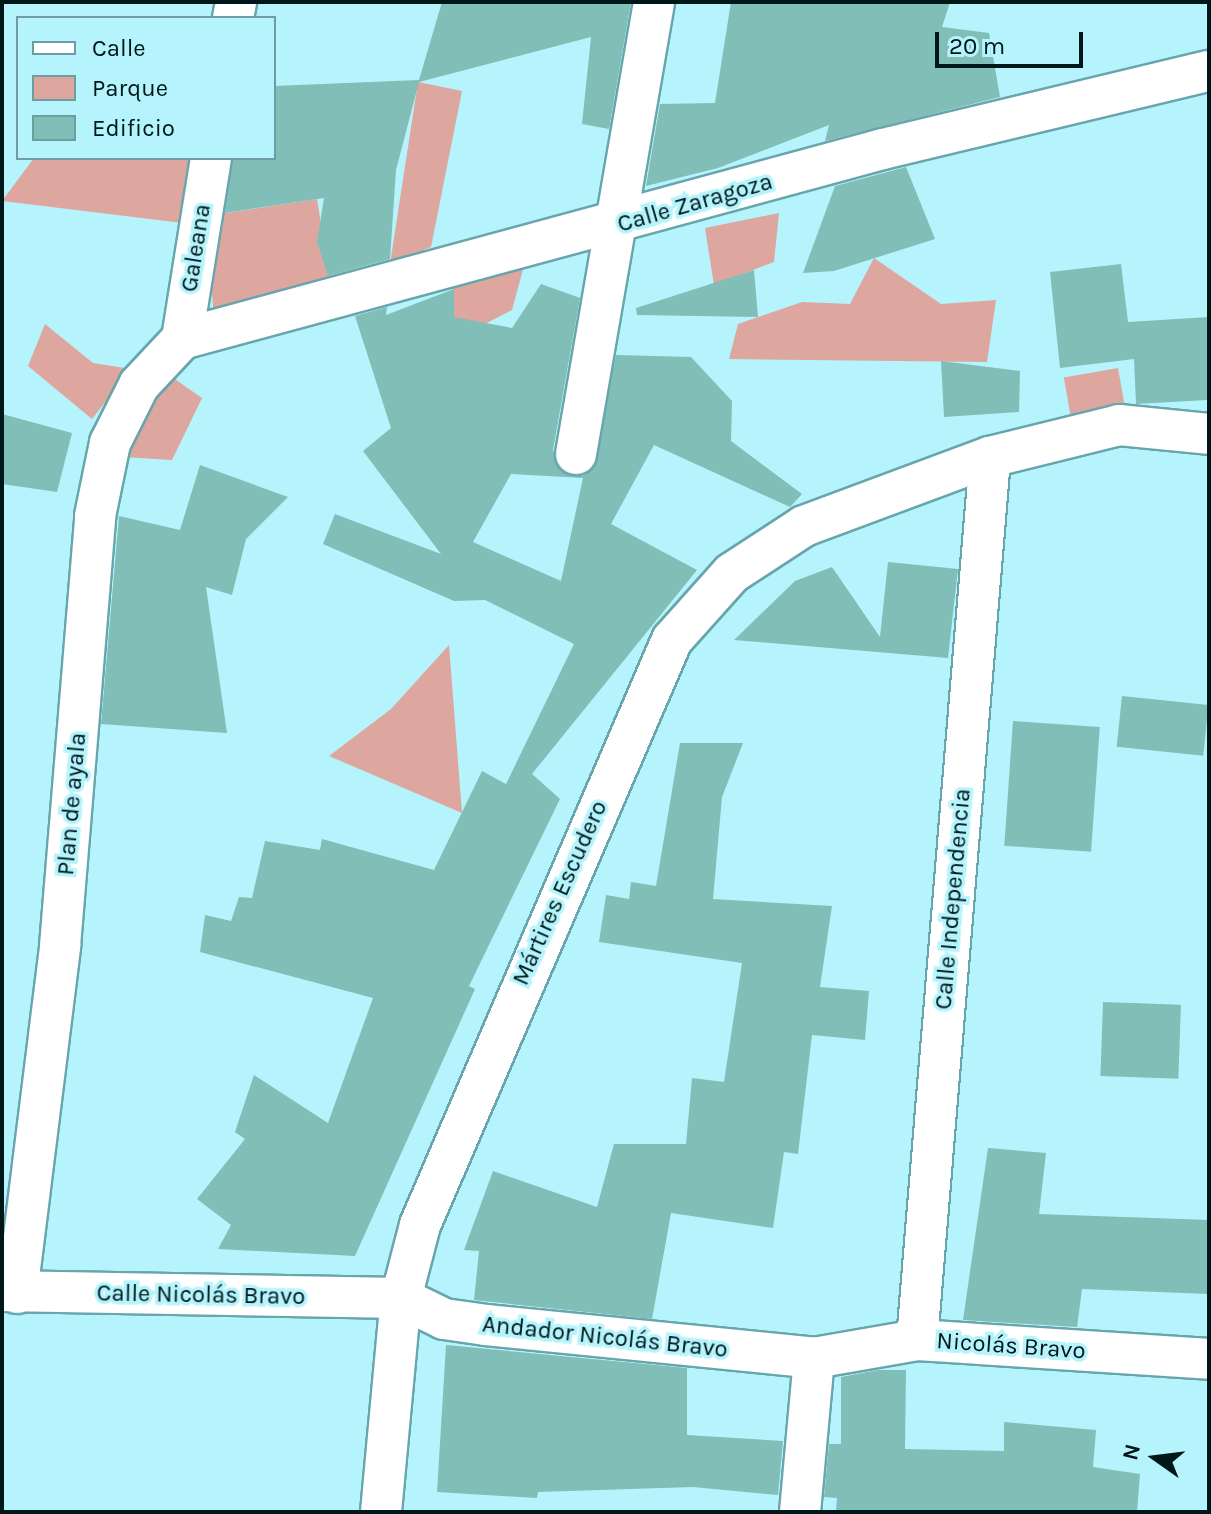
<!DOCTYPE html>
<html>
<head>
<meta charset="utf-8">
<style>
  body { margin:0 }
  #map { position:relative; width:1211px; height:1514px; overflow:hidden; background:#b5f4fc; font-family:Karla,sans-serif }
  div>[style] { position:absolute }
  .green>* { inset:0; background:#dda69f; transform-origin:0 0 }
  .building>* { inset:0; background:#81beb7; transform-origin:0 0 }
  .roads { filter:drop-shadow(2px 0 #68a5ad) drop-shadow(-2px 0 #68a5ad) drop-shadow(0 2px #68a5ad) drop-shadow(0 -2px #68a5ad) }
  .minor>* { height:40px; margin:-20px; padding:0 20px; transform-origin:20px; border-radius:20px; background:#fff }
  span { translate:-50% -50%; white-space:nowrap; text-align:center; line-height:1.15; -webkit-text-stroke:7px #b5f4fc; paint-order:stroke }
  .street-label { font-size:24px; color:#00171a }
  .frame { position:absolute; inset:0; border:4px solid #00171a; pointer-events:none }
  .legend { position:absolute; left:16px; top:16px; width:260px; height:144px; box-sizing:border-box; background:#b5f4fc; border:2px solid #6d9ca2; margin:0; padding:10px 14px; list-style:none; font-size:24px; color:#00171a }
  .legend li { display:flex; align-items:center; gap:16px; height:40px }
  .legend b { width:40px; border:2px solid #6d9ca2 }
  .north { position:absolute; left:1115px; top:1418px; width:80px; height:80px; -webkit-text-stroke:6px #b5f4fc; paint-order:stroke; rotate:284deg; font-size:22px; font-weight:700; line-height:32px; text-align:center; color:#00171a }
  .north::after { content:''; display:block; margin:auto; width:28px; height:36px; background:#00171a; clip-path:polygon(50% 0,100% 100%,50% 72%,0 100%) }
  .scale { position:absolute; left:935px; top:32px; width:148px; height:36px; box-sizing:border-box; border:4px solid #00171a; border-top:0; padding-left:10px; font-size:24px; line-height:28px; white-space:nowrap; color:#00171a; -webkit-text-stroke:6px #b5f4fc; paint-order:stroke }
</style>
</head>
<body>
<div id="map">
  <div class="green">
    <div style="clip-path:polygon(418px 82px,462px 91px,431px 247px,390px 264px)"></div>
    <div style="clip-path:polygon(34px 158px,190px 158px,183px 223px,2px 201px)"></div>
    <div style="clip-path:polygon(317px 199px,330px 281px,213px 308px,207px 216px)"></div>
    <div style="clip-path:polygon(779px 213px,774px 262px,714px 285px,705px 228px)"></div>
    <div style="clip-path:polygon(874px 258px,941px 304px,996px 300px,987px 362px,729px 359px,738px 324px,802px 302px,850px 304px)"></div>
    <div style="clip-path:polygon(525px 262px,512px 310px,454px 340px,453px 286px)"></div>
    <div style="clip-path:polygon(45px 324px,93px 363px,131px 369px,92px 419px,28px 366px)"></div>
    <div style="clip-path:polygon(156px 366px,202px 398px,172px 460px,123px 457px)"></div>
    <div style="left:1118px;top:368px;width:40px;height:55px;rotate:80deg"></div>
    <div style="clip-path:polygon(449px 645px,462px 813px,329px 756px,391px 709px)"></div>
  </div>
  <div class="building">
    <div style="clip-path:polygon(442px 2px,631px 2px,609px 129px,582px 124px,591px 37px,419px 82px,396px 170px,390px 259px,328px 276px,317px 242px,324px 198px,225px 213px,233px 158px,274px 158px,274px 86px,419px 80px)"></div>
    <div style="clip-path:polygon(731px 2px,950px 2px,942px 27px,989px 33px,1000px 97px,825px 141px,829px 125px,718px 168px,646px 186px,660px 104px,715px 103px)"></div>
    <div style="clip-path:polygon(906px 167px,935px 239px,834px 271px,803px 273px,835px 186px)"></div>
    <div style="clip-path:polygon(1121px 264px,1128px 322px,1209px 317px,1207px 400px,1136px 404px,1134px 359px,1060px 368px,1050px 272px)"></div>
    <div style="clip-path:polygon(754px 270px,758px 317px,637px 315px,636px 308px)"></div>
    <div style="clip-path:polygon(evenodd,541px 284px,580px 298px,553px 450px,562px 472px,583px 476px,594px 468px,616px 355px,691px 357px,732px 401px,731px 441px,802px 494px,790px 507px,654px 445px,611px 524px,697px 570px,532px 774px,560px 799px,469px 986px,475px 989px,355px 1256px,218px 1249px,231px 1225px,197px 1199px,245px 1139px,235px 1132px,254px 1075px,328px 1123px,373px 998px,200px 952px,205px 915px,231px 921px,239px 897px,252px 898px,265px 841px,320px 850px,322px 839px,434px 870px,482px 771px,506px 784px,574px 644px,485px 600px,454px 601px,323px 544px,335px 514px,441px 554px,363px 451px,391px 428px,355px 316px,387px 307px,386px 315px,454px 289px,454px 317px,512px 328px,541px 284px,511px 474px,583px 478px,561px 581px,473px 542px,511px 474px)"></div>
    <div style="clip-path:polygon(941px 361px,1020px 371px,1019px 412px,944px 417px)"></div>
    <div style="clip-path:polygon(2px 414px,72px 433px,57px 492px,2px 484px)"></div>
    <div style="clip-path:polygon(200px 465px,288px 497px,246px 539px,232px 595px,206px 587px,227px 733px,101px 724px,119px 516px,180px 530px)"></div>
    <div style="clip-path:polygon(888px 562px,958px 569px,948px 658px,734px 640px,795px 581px,832px 567px,880px 637px)"></div>
    <div style="left:1122px;top:696px;width:87px;height:51px;rotate:6deg"></div>
    <div style="left:1013px;top:721px;width:87px;height:125px;rotate:4deg"></div>
    <div style="clip-path:polygon(680px 743px,743px 743px,722px 797px,713px 899px,832px 906px,820px 987px,869px 991px,865px 1040px,812px 1035px,798px 1154px,784px 1152px,773px 1228px,671px 1213px,652px 1319px,474px 1300px,479px 1251px,464px 1250px,493px 1171px,597px 1207px,614px 1144px,686px 1144px,692px 1078px,724px 1082px,742px 963px,599px 942px,606px 895px,629px 899px,631px 882px,656px 886px)"></div>
    <div style="left:1103px;top:1002px;width:78px;height:74px;rotate:2deg"></div>
    <div style="clip-path:polygon(988px 1148px,1046px 1153px,1039px 1214px,1209px 1220px,1209px 1294px,1082px 1289px,1077px 1327px,963px 1320px)"></div>
    <div style="clip-path:polygon(446px 1345px,687px 1368px,687px 1435px,783px 1441px,778px 1495px,693px 1487px,538px 1492px,537px 1498px,437px 1492px)"></div>
    <div style="clip-path:polygon(878px 1370px,906px 1370px,905px 1449px,1004px 1451px,1004px 1422px,1096px 1430px,1093px 1467px,1140px 1474px,1137px 1512px,836px 1512px,837px 1498px,824px 1497px,829px 1444px,841px 1444px,841px 1377px)"></div>
  </div>
  <div class="roads">
    <div class="minor">
      <div style="left:233px;top:18px;width:16px;rotate:-79deg"></div>
      <div style="left:182px;top:339px;width:726px;rotate:-15.17deg"></div>
      <div style="left:883px;top:149px;width:335px;rotate:-13.5deg"></div>
      <div style="left:182px;top:339px;width:183px;rotate:-80.9deg"></div>
      <div style="left:576px;top:454px;width:459px;rotate:-80.2deg"></div>
      <div style="left:2px;top:1291px;width:399px;rotate:1deg"></div>
      <div style="left:401px;top:1298px;width:48px;rotate:26deg"></div>
      <div style="left:444px;top:1319px;width:42px;rotate:8.1deg"></div>
      <div style="left:486px;top:1325px;width:330px;rotate:5.7deg"></div>
      <div style="left:814px;top:1358px;width:105px;rotate:-9.9deg"></div>
      <div style="left:917px;top:1340px;width:293px;rotate:3.7deg"></div>
      <div style="left:17px;top:1293px;width:350px;rotate:-82.9deg"></div>
      <div style="left:60px;top:946px;width:431px;rotate:-85.3deg"></div>
      <div style="left:95px;top:516px;width:75px;rotate:-78.4deg"></div>
      <div style="left:110px;top:443px;width:65px;rotate:-63.4deg"></div>
      <div style="left:139px;top:385px;width:63px;rotate:-46.9deg"></div>
      <div style="left:917px;top:1340px;width:886px;rotate:-85.27deg"></div>
      <div style="left:381px;top:1512px;width:215px;rotate:-84.7deg"></div>
      <div style="left:401px;top:1298px;width:75px;rotate:-75.4deg"></div>
      <div style="left:420px;top:1225px;width:637px;rotate:-66.7deg"></div>
      <div style="left:672px;top:640px;width:90px;rotate:-48.2deg"></div>
      <div style="left:732px;top:573px;width:86px;rotate:-33.1deg"></div>
      <div style="left:804px;top:526px;width:198px;rotate:-20.4deg"></div>
      <div style="left:990px;top:457px;width:133px;rotate:-13.9deg"></div>
      <div style="left:1119px;top:425px;width:90px;rotate:5.7deg"></div>
      <div style="left:800px;top:1512px;width:155px;rotate:-84.8deg"></div>
    </div>
  </div>
  <div class="street-label">
    <span style="left:695px;top:203px;rotate:-16deg">Calle Zaragoza</span>
    <span style="left:196px;top:248px;rotate:-81deg">Galeana</span>
    <span style="left:72px;top:804px;rotate:-85deg">Plan de ayala</span>
    <span style="left:560px;top:893px;rotate:-66deg">Mártires Escudero</span>
    <span style="left:953px;top:899px;rotate:-85deg">Calle Independencia</span>
    <span style="left:201px;top:1295px;rotate:1deg">Calle Nicolás Bravo</span>
    <span style="left:605px;top:1337px;rotate:6deg">Andador Nicolás Bravo</span>
    <span style="left:1011px;top:1346px;rotate:4deg">Nicolás Bravo</span>
  </div>
  <div class="frame"></div>
  <ul class="legend">
  <li><b style="height:10px;background:#fff"></b>Calle</li>
  <li><b style="height:22px;background:#dda69f"></b>Parque</li>
  <li><b style="height:22px;background:#81beb7"></b>Edificio</li>
  </ul>
  <div class="north">N</div>
  <div class="scale">20 m</div>
</div>
</body>
</html>
